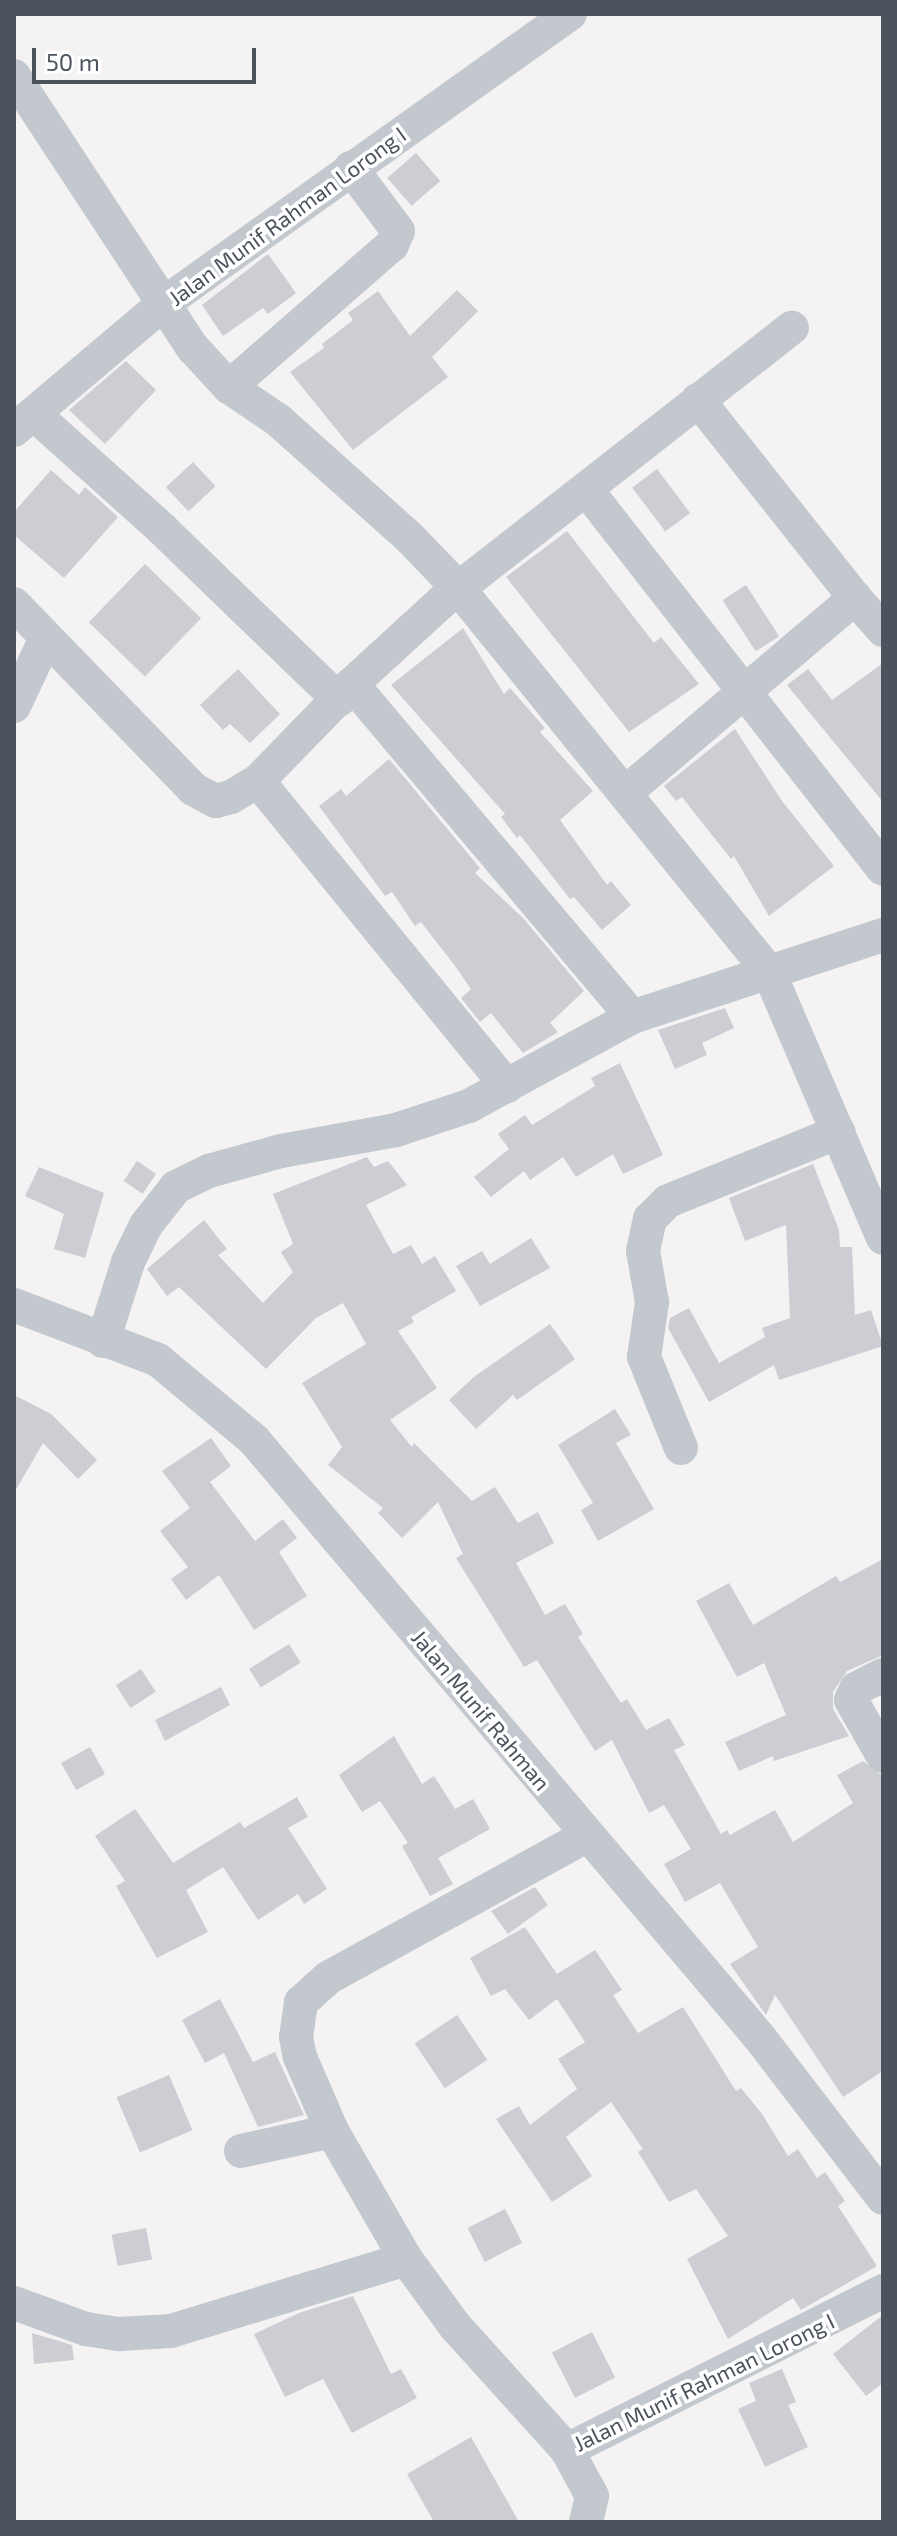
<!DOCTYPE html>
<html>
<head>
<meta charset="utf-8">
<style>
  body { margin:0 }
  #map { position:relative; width:897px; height:2536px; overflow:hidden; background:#f4f2f2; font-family:"Exo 2",sans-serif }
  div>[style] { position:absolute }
  .building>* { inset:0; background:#cdced4; transform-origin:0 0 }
  .minor>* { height:34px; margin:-17px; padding:0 17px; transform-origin:17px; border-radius:17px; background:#c2c8ce }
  span { translate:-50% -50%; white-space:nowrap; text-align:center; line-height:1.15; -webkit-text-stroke:7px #fff; paint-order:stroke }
  .street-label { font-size:22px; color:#4c535d }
  .frame { position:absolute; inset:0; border:16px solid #4c535d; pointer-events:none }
  .scale { position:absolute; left:32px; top:48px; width:224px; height:36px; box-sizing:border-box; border:4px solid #4c535d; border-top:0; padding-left:10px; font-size:24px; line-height:28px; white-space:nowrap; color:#4c535d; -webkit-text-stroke:6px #fff; paint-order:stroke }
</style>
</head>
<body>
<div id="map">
  <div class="building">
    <div style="left:416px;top:153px;width:37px;height:38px;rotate:49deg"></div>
    <div style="clip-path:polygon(268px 254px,296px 293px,268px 314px,263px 308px,223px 336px,202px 305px)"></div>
    <div style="clip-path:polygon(457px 290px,478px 311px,432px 357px,448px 377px,353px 450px,290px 372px,324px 348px,322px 344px,353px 320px,348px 313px,378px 291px,410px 336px)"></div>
    <div style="clip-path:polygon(126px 361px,156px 390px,105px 444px,69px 410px)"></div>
    <div style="left:193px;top:462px;width:33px;height:37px;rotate:47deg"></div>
    <div style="left:657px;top:469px;width:55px;height:31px;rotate:53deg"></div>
    <div style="clip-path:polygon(51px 470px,79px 495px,85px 487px,118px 517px,64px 578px,14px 535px,14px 512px)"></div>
    <div style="clip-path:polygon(567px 531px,654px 643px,661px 637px,699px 684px,629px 732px,506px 577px)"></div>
    <div style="left:145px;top:564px;width:78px;height:81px;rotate:44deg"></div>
    <div style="left:746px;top:585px;width:61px;height:28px;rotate:57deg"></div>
    <div style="clip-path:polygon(463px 628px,504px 694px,510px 688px,545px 728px,540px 732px,593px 791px,560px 820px,607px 885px,611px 881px,631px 905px,602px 930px,574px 897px,570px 899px,520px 835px,517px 838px,501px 817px,505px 814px,391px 685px)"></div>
    <div style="clip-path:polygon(883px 663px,883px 802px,787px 685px,808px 669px,832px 700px)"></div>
    <div style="clip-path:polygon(238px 669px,280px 714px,250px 743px,230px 724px,223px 730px,200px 705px)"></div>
    <div style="clip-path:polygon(735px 729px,782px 801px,834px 866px,769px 916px,734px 856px,731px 859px,682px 797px,676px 801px,664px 786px)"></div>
    <div style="clip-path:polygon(389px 759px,480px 868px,475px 873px,524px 919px,584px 991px,550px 1023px,558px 1032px,523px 1053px,491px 1013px,480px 1022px,461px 998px,471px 989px,455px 966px,421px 922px,415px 926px,392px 892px,385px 896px,319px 806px,341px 789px,346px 796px)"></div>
    <div style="clip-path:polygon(725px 1008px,734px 1028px,702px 1043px,707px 1055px,675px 1069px,658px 1030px)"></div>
    <div style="clip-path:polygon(620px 1063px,663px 1155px,623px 1174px,613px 1154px,576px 1177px,563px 1157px,530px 1180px,524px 1171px,491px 1197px,474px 1177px,509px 1149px,498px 1134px,525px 1115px,532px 1125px,595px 1086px,591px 1078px)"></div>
    <div style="clip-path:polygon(367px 1157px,374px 1167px,388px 1161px,407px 1185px,366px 1205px,393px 1254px,411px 1245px,422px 1264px,435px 1256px,456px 1291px,411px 1317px,414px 1322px,398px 1331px,437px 1388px,390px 1420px,412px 1447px,414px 1443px,472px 1501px,495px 1487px,518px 1523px,538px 1512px,554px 1543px,516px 1563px,545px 1615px,565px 1604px,583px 1634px,578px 1637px,621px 1703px,627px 1699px,646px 1730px,669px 1718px,685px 1745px,674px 1750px,721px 1834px,727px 1830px,730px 1835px,775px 1810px,793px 1842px,853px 1803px,837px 1775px,863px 1761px,883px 1776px,883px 2071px,843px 2097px,775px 1995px,766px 2015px,730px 1964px,758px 1947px,720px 1883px,685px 1902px,664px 1864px,691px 1849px,664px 1805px,649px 1813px,612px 1740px,595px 1751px,537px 1660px,524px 1667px,456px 1558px,463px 1554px,438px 1502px,402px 1538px,378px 1513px,383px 1508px,328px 1465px,342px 1447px,302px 1383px,366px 1344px,343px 1303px,316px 1318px,266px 1369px,179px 1287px,167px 1296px,147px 1269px,204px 1220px,227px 1249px,218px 1255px,263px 1303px,293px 1272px,281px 1252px,293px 1244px,273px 1194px)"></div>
    <div style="left:137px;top:1161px;width:23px;height:24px;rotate:34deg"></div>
    <div style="clip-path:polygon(813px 1164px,839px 1230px,840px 1247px,852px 1247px,855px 1315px,871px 1310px,883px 1346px,779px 1380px,774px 1365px,709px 1402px,668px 1328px,670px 1318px,689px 1308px,719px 1363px,765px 1337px,762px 1328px,790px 1318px,786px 1225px,745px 1241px,729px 1198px)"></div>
    <div style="clip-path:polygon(39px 1167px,104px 1193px,85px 1258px,54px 1249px,64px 1214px,25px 1196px)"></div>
    <div style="clip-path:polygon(531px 1238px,550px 1268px,480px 1306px,456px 1266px,482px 1251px,490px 1264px)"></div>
    <div style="clip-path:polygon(550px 1324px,575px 1359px,517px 1400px,513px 1395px,476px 1429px,449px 1400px,475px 1376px)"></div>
    <div style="clip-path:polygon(14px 1395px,51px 1414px,97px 1460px,78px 1479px,43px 1443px,14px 1493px)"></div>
    <div style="clip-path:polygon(615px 1409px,631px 1435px,616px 1443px,654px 1509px,598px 1541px,581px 1510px,593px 1503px,558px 1445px)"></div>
    <div style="clip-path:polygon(211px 1438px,231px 1466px,210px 1482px,255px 1541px,283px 1519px,297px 1538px,279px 1552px,307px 1596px,254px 1630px,219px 1575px,186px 1600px,171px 1579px,188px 1567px,160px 1531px,190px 1508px,162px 1471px)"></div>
    <div style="clip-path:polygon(883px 1559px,883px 1655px,847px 1671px,833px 1692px,833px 1709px,849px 1736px,774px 1761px,773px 1756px,739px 1771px,725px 1742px,786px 1715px,764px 1663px,737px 1677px,696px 1601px,729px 1583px,753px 1625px,836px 1576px,840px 1582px)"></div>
    <div style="left:289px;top:1644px;width:22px;height:47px;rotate:58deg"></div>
    <div style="left:141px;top:1669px;width:27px;height:30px;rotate:57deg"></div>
    <div style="clip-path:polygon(221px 1687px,230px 1705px,165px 1741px,155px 1720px)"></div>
    <div style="clip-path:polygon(394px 1736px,422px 1784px,434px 1776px,455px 1809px,473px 1799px,490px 1829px,438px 1858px,453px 1884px,430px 1896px,402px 1846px,408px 1843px,380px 1801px,362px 1812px,339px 1775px)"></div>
    <div style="left:90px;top:1747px;width:31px;height:33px;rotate:61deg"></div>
    <div style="clip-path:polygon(297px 1797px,308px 1817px,288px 1828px,327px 1889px,304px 1904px,298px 1894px,258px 1920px,223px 1867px,186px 1890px,208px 1932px,157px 1958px,116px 1886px,125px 1881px,95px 1836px,135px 1809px,173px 1863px,240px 1822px,244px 1828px)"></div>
    <div style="clip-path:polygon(535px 1887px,548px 1905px,508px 1934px,491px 1911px)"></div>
    <div style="clip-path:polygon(525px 1927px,557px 1974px,595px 1950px,622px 1990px,613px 1995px,638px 2033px,683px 2007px,736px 2091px,741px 2088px,762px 2114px,788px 2156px,798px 2149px,817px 2178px,825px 2172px,845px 2201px,838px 2206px,877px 2266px,801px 2310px,793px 2298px,728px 2339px,687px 2259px,728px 2236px,696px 2189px,669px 2202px,638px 2152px,643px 2149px,611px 2102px,566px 2137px,592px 2176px,552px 2202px,496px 2119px,519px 2106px,530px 2125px,577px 2089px,558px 2059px,585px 2042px,557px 1999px,529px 2020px,505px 1989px,491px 1996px,470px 1958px)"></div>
    <div style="clip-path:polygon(220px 1999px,253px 2062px,275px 2052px,304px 2115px,258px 2127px,224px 2053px,205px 2063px,182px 2020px)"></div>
    <div style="left:457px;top:2015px;width:54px;height:51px;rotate:56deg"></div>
    <div style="left:169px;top:2075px;width:60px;height:57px;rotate:67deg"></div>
    <div style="left:505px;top:2209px;width:38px;height:42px;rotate:63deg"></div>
    <div style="left:146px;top:2228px;width:32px;height:35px;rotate:79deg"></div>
    <div style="clip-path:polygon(353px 2296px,391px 2374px,401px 2369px,417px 2398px,352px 2433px,323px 2379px,285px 2397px,254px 2334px,299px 2313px)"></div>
    <div style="clip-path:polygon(883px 2315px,883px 2383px,866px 2396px,833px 2354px)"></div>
    <div style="left:592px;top:2332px;width:51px;height:45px;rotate:63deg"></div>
    <div style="clip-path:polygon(32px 2333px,72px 2345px,74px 2360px,34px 2364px)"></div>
    <div style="clip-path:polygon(782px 2369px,796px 2402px,788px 2405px,808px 2447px,765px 2467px,738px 2409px,756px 2401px,749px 2383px)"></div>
    <div style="clip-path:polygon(471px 2437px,519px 2522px,434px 2522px,407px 2474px)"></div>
  </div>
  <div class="minor">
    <div style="left:14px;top:76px;width:326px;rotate:56.7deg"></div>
    <div style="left:193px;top:348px;width:53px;rotate:47.3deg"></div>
    <div style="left:229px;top:387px;width:59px;rotate:34deg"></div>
    <div style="left:278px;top:420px;width:176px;rotate:41.8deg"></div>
    <div style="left:409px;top:537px;width:72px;rotate:46.1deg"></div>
    <div style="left:459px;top:589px;width:493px;rotate:51deg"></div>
    <div style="left:769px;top:972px;width:289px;rotate:66.8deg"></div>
    <div style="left:229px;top:387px;width:216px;rotate:-41.1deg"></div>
    <div style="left:392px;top:245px;width:15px;rotate:-67deg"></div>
    <div style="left:398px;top:231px;width:79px;rotate:-126.7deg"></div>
    <div style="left:34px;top:414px;width:172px;rotate:41.9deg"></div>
    <div style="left:162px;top:529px;width:246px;rotate:44deg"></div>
    <div style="left:14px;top:430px;width:195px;rotate:-40.2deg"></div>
    <div style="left:163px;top:304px;width:500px;rotate:-35.5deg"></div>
    <div style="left:586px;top:489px;width:482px;rotate:52deg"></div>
    <div style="left:855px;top:598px;width:43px;rotate:48.8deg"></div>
    <div style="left:14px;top:604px;width:257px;rotate:45.9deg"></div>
    <div style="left:193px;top:789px;width:26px;rotate:28deg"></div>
    <div style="left:216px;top:801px;width:16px;rotate:-15deg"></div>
    <div style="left:231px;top:797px;width:31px;rotate:-31deg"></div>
    <div style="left:258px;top:781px;width:135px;rotate:-45.9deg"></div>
    <div style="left:352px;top:684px;width:127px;rotate:-42.5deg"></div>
    <div style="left:446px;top:598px;width:439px;rotate:-38deg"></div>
    <div style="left:352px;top:684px;width:435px;rotate:49.9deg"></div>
    <div style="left:14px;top:706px;width:75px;rotate:-64.8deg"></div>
    <div style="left:258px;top:781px;width:394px;rotate:50.8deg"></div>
    <div style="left:625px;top:793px;width:302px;rotate:-40.3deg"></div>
    <div style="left:855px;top:598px;width:253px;rotate:-128.4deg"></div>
    <div style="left:14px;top:1305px;width:154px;rotate:20.9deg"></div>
    <div style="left:158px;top:1360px;width:125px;rotate:39.8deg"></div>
    <div style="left:254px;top:1440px;width:783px;rotate:49.76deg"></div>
    <div style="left:760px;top:2038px;width:202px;rotate:52.4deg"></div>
    <div style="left:103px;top:1341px;width:83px;rotate:-72.4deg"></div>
    <div style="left:128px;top:1262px;width:41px;rotate:-64.1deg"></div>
    <div style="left:146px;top:1225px;width:48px;rotate:-51.7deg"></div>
    <div style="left:176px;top:1187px;width:37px;rotate:-26deg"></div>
    <div style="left:209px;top:1171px;width:75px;rotate:-15.5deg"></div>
    <div style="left:281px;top:1151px;width:117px;rotate:-10.3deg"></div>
    <div style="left:396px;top:1130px;width:77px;rotate:-18.2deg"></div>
    <div style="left:469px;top:1106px;width:186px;rotate:-28.6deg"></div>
    <div style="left:632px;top:1017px;width:264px;rotate:-18.1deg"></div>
    <div style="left:681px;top:1448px;width:98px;rotate:-112.1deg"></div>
    <div style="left:644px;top:1357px;width:56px;rotate:-81.7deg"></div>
    <div style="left:652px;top:1302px;width:52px;rotate:-100deg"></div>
    <div style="left:643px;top:1251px;width:33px;rotate:-78deg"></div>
    <div style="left:650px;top:1219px;width:25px;rotate:-45deg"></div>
    <div style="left:668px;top:1201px;width:184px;rotate:-22deg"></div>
    <div style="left:883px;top:1675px;width:30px;rotate:153deg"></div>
    <div style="left:856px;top:1689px;width:12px;rotate:114deg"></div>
    <div style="left:851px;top:1700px;width:64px;rotate:60.3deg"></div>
    <div style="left:586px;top:1836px;width:294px;rotate:151.2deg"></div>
    <div style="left:328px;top:1978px;width:36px;rotate:138deg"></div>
    <div style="left:301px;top:2002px;width:35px;rotate:98deg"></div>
    <div style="left:296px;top:2037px;width:20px;rotate:79deg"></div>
    <div style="left:300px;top:2057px;width:81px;rotate:66.6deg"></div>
    <div style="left:332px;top:2131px;width:148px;rotate:60deg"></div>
    <div style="left:406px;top:2259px;width:83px;rotate:53.8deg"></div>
    <div style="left:455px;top:2326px;width:167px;rotate:47.9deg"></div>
    <div style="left:567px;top:2450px;width:354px;rotate:-26.7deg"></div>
    <div style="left:241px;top:2151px;width:93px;rotate:-12.4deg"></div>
    <div style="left:14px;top:2303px;width:77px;rotate:19.9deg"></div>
    <div style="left:86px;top:2329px;width:33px;rotate:9deg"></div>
    <div style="left:119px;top:2334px;width:52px;rotate:-3.3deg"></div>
    <div style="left:171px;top:2331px;width:246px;rotate:-17deg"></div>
    <div style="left:567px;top:2450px;width:52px;rotate:61.5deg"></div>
    <div style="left:592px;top:2496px;width:27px;rotate:103deg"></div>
  </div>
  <div class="street-label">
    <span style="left:287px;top:216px;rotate:-36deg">Jalan Munif Rahman Lorong I</span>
    <span style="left:481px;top:1710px;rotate:50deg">Jalan Munif Rahman</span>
    <span style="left:704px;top:2382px;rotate:-26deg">Jalan Munif Rahman Lorong I</span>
  </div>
  <div class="frame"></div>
  <div class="scale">50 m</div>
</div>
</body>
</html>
